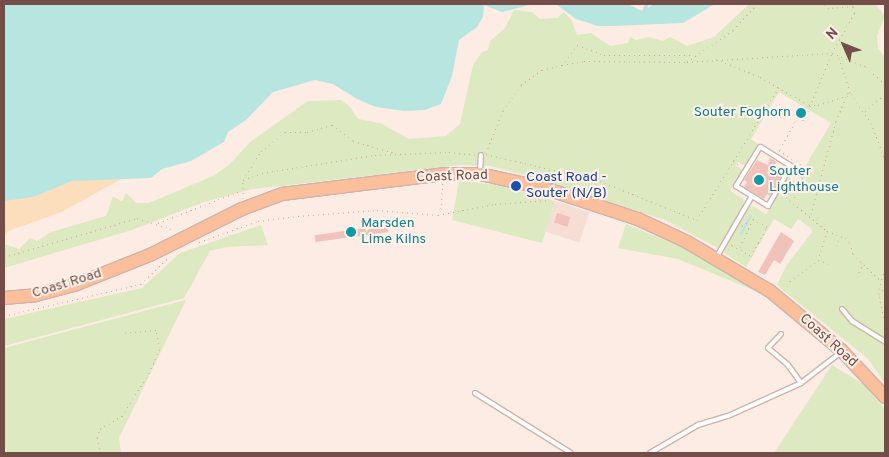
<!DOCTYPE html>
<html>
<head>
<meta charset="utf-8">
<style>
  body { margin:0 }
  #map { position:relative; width:889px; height:457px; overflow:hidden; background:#fcece3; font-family:Overpass,sans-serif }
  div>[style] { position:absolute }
  .residential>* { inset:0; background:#f6ded4; transform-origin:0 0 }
  .green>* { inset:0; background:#dce9c1 }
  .sand>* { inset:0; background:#fcdebd }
  .water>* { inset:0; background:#b7e5e0 }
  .stream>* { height:2px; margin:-1px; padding:0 1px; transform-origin:1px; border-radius:1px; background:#b7e5e0 }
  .building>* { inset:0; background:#f1c2ba; transform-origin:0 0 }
  .path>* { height:1px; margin-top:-0.5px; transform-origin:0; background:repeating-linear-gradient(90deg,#d6a59e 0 1px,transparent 0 5px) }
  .roads { filter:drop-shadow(1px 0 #cfb3ac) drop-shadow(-1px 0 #cfb3ac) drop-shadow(0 1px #cfb3ac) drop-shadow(0 -1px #cfb3ac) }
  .lane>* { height:4px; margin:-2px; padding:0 2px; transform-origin:2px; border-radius:2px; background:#fff }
  .primary>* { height:12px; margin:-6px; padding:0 6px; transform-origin:6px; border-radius:6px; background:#fbbf9b }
  .dots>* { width:14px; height:14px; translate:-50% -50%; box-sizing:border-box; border:2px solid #fff1e9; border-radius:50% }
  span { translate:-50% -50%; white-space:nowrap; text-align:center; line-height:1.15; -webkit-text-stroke:4px #fff1e9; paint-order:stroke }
  .culture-label { font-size:14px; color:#0d838f }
  .right { translate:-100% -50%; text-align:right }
  .left { translate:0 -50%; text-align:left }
  .street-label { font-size:14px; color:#744d49 }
  .transit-label { font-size:14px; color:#164399 }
  .frame { position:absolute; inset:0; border:5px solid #744d49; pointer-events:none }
  .north { position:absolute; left:819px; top:20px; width:50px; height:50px; -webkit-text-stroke:4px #fff1e9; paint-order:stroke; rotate:314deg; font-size:14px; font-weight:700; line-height:20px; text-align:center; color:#744d49 }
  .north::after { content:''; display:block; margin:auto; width:18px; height:22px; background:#744d49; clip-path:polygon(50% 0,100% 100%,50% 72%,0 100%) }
</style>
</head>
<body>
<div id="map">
  <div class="residential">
    <div style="left:555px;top:201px;width:36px;height:32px;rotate:18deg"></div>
  </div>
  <div class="green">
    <div style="clip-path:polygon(749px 4px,875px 4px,885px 16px,877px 36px,878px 48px,885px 58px,885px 383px,868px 359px,777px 285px,786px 266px,812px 232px,811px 228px,798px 219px,791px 229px,774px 219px,746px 267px,723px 252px,748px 207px,753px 206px,766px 214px,778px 194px,786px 198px,788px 196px,780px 191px,788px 177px,796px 182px,831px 123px,779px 92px,751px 139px,758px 144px,745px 166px,738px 162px,735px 165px,743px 170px,730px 191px,743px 199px,744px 204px,718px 248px,665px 220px,538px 179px,491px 166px,460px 165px,253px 189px,204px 202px,132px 230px,4px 268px,4px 244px,19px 249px,30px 238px,37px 241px,51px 232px,106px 216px,113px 196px,122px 202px,126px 193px,137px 203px,149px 203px,213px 176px,229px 165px,250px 142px,308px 101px,341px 100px,350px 107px,358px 119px,380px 123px,409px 139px,446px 136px,460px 124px,473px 65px,482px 52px,488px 50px,490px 41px,505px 28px,514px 10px,532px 12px,540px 19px,557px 18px,564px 12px,572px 21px,577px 35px,591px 33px,610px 46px,628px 43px,630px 37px,636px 40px,649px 37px,663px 41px,670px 37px,687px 46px,714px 37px)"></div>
    <div style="clip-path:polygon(459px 181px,499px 185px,555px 201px,542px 243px,452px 220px)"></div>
    <div style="clip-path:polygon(626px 224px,698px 254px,765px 295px,678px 259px,618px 248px)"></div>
    <div style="clip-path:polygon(261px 225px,268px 245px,226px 247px,210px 251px,184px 298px,4px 346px,4px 319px,142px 288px,180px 253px)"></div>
    <div style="clip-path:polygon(186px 300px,119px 438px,121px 453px,4px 453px,4px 348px)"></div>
    <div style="clip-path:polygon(832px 365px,863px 384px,885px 409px,885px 453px,774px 453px)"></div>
  </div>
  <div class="sand">
    <div style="clip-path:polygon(46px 81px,87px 113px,79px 150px,84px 154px,101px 132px,123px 178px,62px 212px,8px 231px,4px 238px,4px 111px)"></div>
  </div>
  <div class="water">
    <div style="clip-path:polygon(4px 4px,533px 4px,502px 12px,484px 5px,483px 17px,477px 27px,459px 40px,452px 76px,441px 104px,425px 110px,404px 111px,376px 107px,357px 99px,333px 84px,315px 80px,273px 92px,246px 120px,228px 132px,224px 142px,191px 161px,162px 169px,151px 178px,72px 181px,33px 197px,4px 201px)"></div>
    <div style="clip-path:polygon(556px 4px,628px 4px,642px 11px,645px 4px,649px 4px,648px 8px,653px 4px,715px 4px,683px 23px,612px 26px,598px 26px,576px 19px)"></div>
  </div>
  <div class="stream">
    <div style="left:741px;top:234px;width:21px;rotate:-62deg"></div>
  </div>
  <div class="building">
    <div style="clip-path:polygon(770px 158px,777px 162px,772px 167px,782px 175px,770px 196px,767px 194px,764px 199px,744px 187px,747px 182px,744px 180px,757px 160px,768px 165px)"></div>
    <div style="left:557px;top:213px;width:14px;height:10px;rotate:17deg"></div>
    <div style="left:387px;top:225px;width:7px;height:73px;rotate:82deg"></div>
    <div style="clip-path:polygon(781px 232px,794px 241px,780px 264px,774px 260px,765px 275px,758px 272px)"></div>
  </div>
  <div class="path">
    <div style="left:839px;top:58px;width:38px;rotate:72deg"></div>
    <div style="left:851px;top:94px;width:35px;rotate:55deg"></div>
    <div style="left:871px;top:123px;width:39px;rotate:69deg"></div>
    <div style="left:716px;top:59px;width:48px;rotate:22.2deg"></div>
    <div style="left:760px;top:77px;width:56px;rotate:29.7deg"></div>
    <div style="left:809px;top:105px;width:9px"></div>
    <div style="left:818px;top:105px;width:35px;rotate:-18deg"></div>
    <div style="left:687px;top:62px;width:56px;rotate:-34.8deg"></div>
    <div style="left:733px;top:30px;width:35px;rotate:-47deg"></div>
    <div style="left:562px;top:65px;width:25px;rotate:-53deg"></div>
    <div style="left:577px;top:45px;width:29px;rotate:20deg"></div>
    <div style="left:604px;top:55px;width:89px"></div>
    <div style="left:806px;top:110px;width:7px;rotate:-146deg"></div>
    <div style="left:800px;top:106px;width:10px;rotate:127deg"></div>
    <div style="left:794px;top:114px;width:11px;rotate:34deg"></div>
    <div style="left:803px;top:120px;width:10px;rotate:-61deg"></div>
    <div style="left:808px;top:111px;width:63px;rotate:-67.5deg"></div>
    <div style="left:832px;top:53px;width:47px;rotate:-60.7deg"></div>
    <div style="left:855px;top:12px;width:6px;rotate:-108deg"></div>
    <div style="left:853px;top:6px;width:24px;rotate:175deg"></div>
    <div style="left:829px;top:8px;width:6px;rotate:-141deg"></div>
    <div style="left:865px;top:111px;width:26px;rotate:-40deg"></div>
    <div style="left:780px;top:149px;width:37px;rotate:-61deg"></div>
    <div style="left:779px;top:150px;width:34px;rotate:34deg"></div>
    <div style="left:807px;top:169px;width:34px;rotate:114deg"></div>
    <div style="left:486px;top:153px;width:46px;rotate:-68.4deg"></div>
    <div style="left:503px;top:110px;width:31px;rotate:-54deg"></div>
    <div style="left:521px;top:85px;width:26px;rotate:-36deg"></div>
    <div style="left:542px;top:70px;width:21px;rotate:-14deg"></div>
    <div style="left:562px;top:65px;width:22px;rotate:-10deg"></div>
    <div style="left:584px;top:61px;width:103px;rotate:0.6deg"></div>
    <div style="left:687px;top:62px;width:145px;rotate:-3.6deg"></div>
    <div style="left:832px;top:53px;width:37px;rotate:22deg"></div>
    <div style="left:866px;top:67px;width:25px;rotate:42deg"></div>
    <div style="left:486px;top:154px;width:117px;rotate:13.3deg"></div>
    <div style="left:600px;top:181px;width:105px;rotate:21.9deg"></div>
    <div style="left:697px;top:220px;width:156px;rotate:-58.3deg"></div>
    <div style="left:733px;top:161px;width:9px;rotate:32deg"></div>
    <div style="left:243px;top:180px;width:20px;rotate:-20deg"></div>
    <div style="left:262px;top:173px;width:114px;rotate:-9.1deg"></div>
    <div style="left:375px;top:155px;width:74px;rotate:-2.3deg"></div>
    <div style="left:449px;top:152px;width:28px;rotate:6deg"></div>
    <div style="left:782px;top:194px;width:58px;rotate:39.4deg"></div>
    <div style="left:827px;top:231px;width:19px;rotate:21deg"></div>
    <div style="left:845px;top:238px;width:7px;rotate:45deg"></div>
    <div style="left:850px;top:243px;width:11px;rotate:75deg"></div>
    <div style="left:853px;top:254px;width:37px;rotate:44deg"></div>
    <div style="left:243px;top:198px;width:18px;rotate:-90deg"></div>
    <div style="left:243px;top:180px;width:34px;rotate:-58deg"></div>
    <div style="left:261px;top:151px;width:31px;rotate:-38deg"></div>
    <div style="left:285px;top:132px;width:22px"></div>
    <div style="left:307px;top:132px;width:26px;rotate:-16deg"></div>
    <div style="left:332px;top:125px;width:26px;rotate:37deg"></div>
    <div style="left:353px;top:141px;width:43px;rotate:16.3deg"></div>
    <div style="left:811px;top:214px;width:96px;rotate:-75deg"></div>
    <div style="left:836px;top:121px;width:34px;rotate:-67deg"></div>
    <div style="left:438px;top:215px;width:58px;rotate:-10.9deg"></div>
    <div style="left:495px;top:204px;width:55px;rotate:-4.2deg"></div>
    <div style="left:158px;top:223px;width:90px;rotate:-21.4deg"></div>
    <div style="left:742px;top:226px;width:9px;rotate:-32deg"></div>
    <div style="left:827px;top:231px;width:30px;rotate:107deg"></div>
    <div style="left:818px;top:260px;width:15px;rotate:20deg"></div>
    <div style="left:199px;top:242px;width:63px;rotate:-19.6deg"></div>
    <div style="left:258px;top:221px;width:40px;rotate:-7.1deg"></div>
    <div style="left:298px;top:216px;width:79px;rotate:-4.3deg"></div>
    <div style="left:377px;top:210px;width:60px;rotate:4.8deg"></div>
    <div style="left:437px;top:215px;width:7px;rotate:-56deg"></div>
    <div style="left:441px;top:209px;width:26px;rotate:-86deg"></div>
    <div style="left:837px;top:246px;width:9px;rotate:-77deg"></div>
    <div style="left:728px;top:249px;width:6px;rotate:-45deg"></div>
    <div style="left:732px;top:245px;width:22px;rotate:30deg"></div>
    <div style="left:751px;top:256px;width:33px;rotate:-61deg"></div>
    <div style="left:767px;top:227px;width:16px;rotate:-150deg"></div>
    <div style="left:753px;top:219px;width:33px;rotate:115deg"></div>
    <div style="left:4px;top:257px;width:139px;rotate:-16.3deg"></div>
    <div style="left:137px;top:218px;width:40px;rotate:18deg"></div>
    <div style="left:885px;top:269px;width:24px;rotate:107deg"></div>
    <div style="left:878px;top:292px;width:31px;rotate:77deg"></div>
    <div style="left:857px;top:277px;width:15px;rotate:-67deg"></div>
    <div style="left:784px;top:290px;width:11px;rotate:-56deg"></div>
    <div style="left:790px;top:281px;width:35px;rotate:-37deg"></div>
    <div style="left:879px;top:294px;width:6px;rotate:-51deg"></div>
    <div style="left:4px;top:316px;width:141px;rotate:-13.1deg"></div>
    <div style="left:141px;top:284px;width:39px;rotate:-44deg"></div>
    <div style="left:101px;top:453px;width:16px;rotate:-104deg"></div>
    <div style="left:97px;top:437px;width:9px;rotate:-69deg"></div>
    <div style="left:100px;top:429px;width:26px;rotate:-31deg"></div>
    <div style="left:122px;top:416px;width:51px;rotate:-57.9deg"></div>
    <div style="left:149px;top:373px;width:27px;rotate:-66deg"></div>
    <div style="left:160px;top:348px;width:18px;rotate:-103deg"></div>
    <div style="left:156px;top:330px;width:33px;rotate:175deg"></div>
  </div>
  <div class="roads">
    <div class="lane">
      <div style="left:480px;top:172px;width:17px;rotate:-87deg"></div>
      <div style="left:716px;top:258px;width:72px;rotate:-59.9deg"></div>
      <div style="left:752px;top:196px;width:19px;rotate:32deg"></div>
      <div style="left:768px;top:206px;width:46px;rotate:-60.1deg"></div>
      <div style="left:791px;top:166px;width:36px;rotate:-148deg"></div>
      <div style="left:760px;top:147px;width:46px;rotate:121.6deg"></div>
      <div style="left:736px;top:186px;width:19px;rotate:32deg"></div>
      <div style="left:842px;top:309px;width:16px;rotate:50deg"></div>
      <div style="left:852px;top:321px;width:39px;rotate:32deg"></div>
      <div style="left:781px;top:334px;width:19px;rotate:133deg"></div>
      <div style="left:768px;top:348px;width:26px;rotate:40deg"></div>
      <div style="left:788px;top:365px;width:22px;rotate:54deg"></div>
      <div style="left:801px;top:383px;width:49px;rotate:-37.6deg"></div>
      <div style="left:475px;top:393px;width:113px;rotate:32deg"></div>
      <div style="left:650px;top:453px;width:56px;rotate:-30.3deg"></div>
      <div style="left:698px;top:425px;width:31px;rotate:-17deg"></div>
      <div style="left:728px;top:416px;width:80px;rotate:-24.3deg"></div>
    </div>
    <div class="primary">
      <div style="left:4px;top:298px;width:32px;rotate:-5deg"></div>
      <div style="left:36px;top:295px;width:42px;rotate:-15deg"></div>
      <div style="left:77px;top:284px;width:79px;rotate:-21.7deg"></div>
      <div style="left:150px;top:255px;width:103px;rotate:-26.6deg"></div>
      <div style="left:242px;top:209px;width:43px;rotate:-20.6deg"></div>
      <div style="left:282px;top:194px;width:163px;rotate:-7deg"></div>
      <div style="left:444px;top:174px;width:36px"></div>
      <div style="left:480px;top:174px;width:66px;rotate:12.3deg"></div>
      <div style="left:544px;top:188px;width:99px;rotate:18.3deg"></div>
      <div style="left:638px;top:219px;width:54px;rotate:25.1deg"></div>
      <div style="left:687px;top:242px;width:96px;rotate:30.6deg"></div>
      <div style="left:770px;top:291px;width:94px;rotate:39.8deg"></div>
      <div style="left:842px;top:351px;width:63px;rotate:46.9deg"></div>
    </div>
  </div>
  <div class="dots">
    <div style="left:801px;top:113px;background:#0f9aa8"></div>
    <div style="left:759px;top:180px;background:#0f9aa8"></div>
    <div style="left:516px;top:186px;background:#1a4fb4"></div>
    <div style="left:351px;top:232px;background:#0f9aa8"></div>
  </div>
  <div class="culture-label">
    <span class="right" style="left:791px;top:113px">Souter Foghorn</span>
    <span class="left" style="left:769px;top:180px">Souter<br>Lighthouse</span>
    <span class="left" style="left:361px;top:232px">Marsden<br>Lime Kilns</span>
  </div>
  <div class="street-label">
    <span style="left:452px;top:177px;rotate:-2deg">Coast Road</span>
    <span style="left:67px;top:284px;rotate:-17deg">Coast Road</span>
    <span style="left:828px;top:341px;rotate:42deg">Coast Road</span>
  </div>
  <div class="transit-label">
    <span class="left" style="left:526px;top:186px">Coast Road -<br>Souter (N/B)</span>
  </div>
  <div class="frame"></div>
  <div class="north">N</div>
</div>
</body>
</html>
